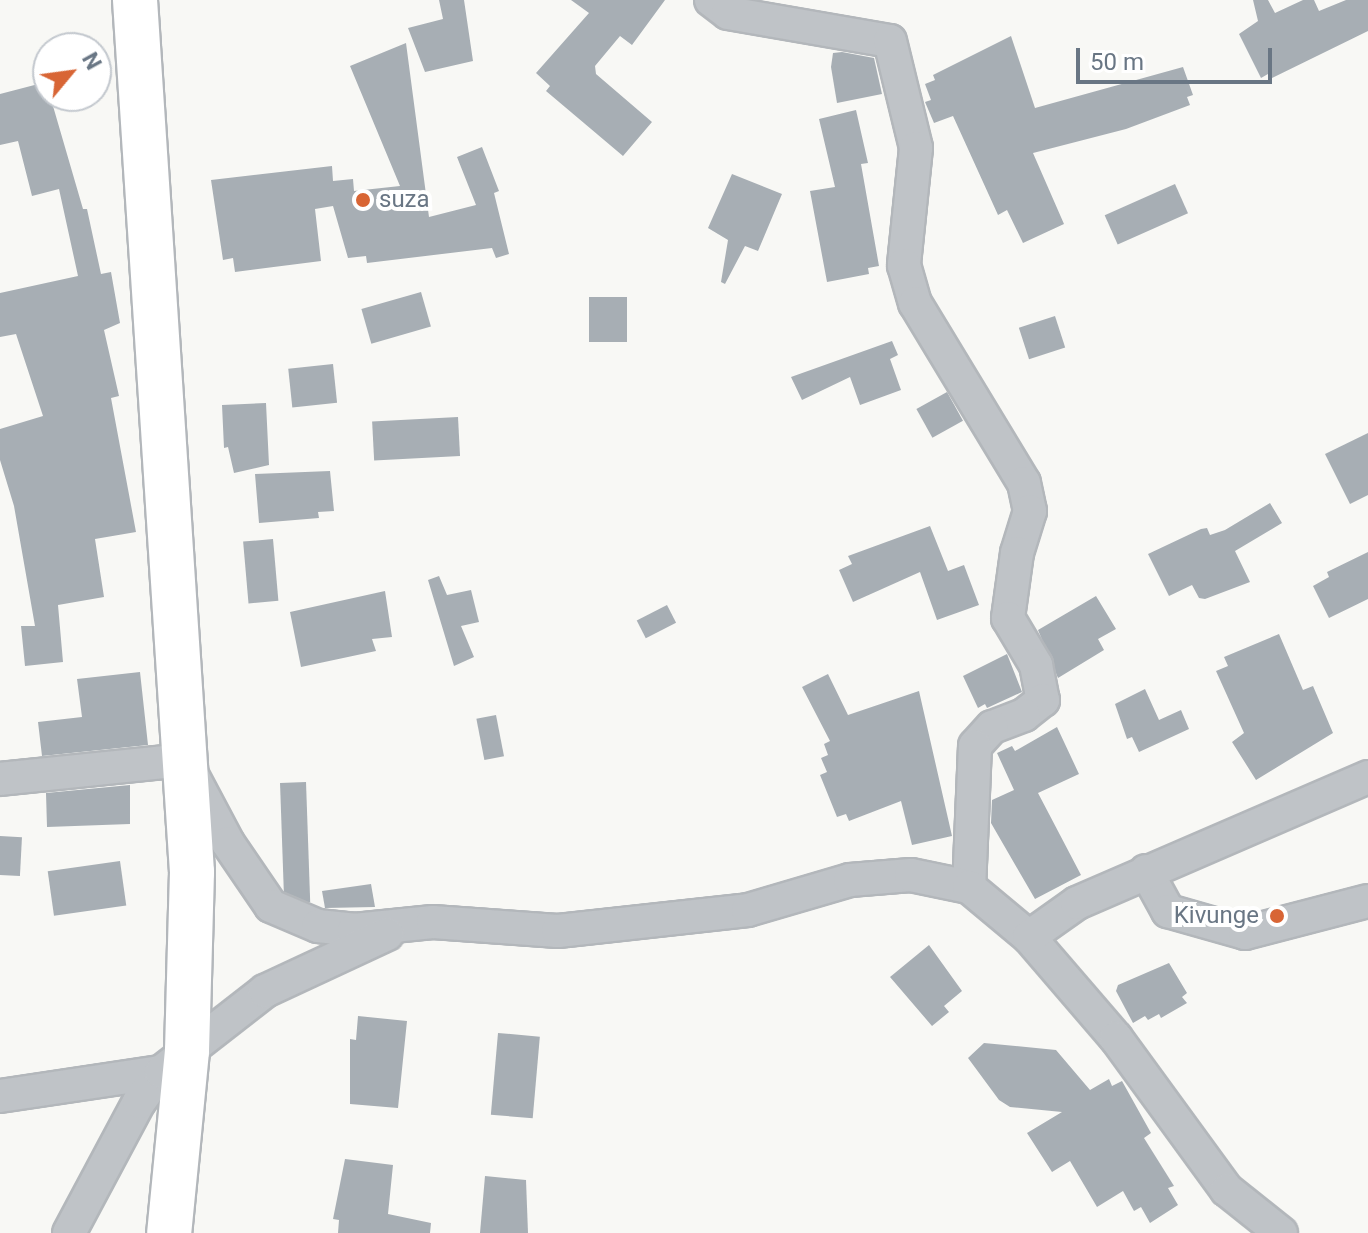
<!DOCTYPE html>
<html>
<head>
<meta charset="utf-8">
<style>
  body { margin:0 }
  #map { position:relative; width:1368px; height:1233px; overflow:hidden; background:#f8f8f5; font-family:Roboto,sans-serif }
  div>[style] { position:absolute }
  .building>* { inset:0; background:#a7aeb4; transform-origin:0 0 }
  .roads { filter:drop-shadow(2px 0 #b3b7bb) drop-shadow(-2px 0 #b3b7bb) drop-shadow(0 2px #b3b7bb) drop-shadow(0 -2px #b3b7bb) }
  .minor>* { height:32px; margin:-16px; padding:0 16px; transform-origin:16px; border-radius:16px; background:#bfc3c7 }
  .primary>* { height:44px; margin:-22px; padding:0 22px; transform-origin:22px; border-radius:22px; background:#fff }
  .dots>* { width:22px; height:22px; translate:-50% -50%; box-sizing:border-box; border:4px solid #fff; border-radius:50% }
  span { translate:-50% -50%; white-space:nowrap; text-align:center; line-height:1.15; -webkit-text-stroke:8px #fff; paint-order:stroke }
  .poi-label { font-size:24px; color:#697684 }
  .left { translate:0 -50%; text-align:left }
  .right { translate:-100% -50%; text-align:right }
  .north { position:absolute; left:32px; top:32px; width:80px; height:80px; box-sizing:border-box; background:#fff; border:2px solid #c3c8ce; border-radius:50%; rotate:61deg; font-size:22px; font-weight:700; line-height:32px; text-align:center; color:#697684 }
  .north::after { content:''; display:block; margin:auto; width:28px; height:36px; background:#d86535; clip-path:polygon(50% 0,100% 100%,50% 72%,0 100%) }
  .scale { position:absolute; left:1076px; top:48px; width:196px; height:36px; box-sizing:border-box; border:4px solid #697684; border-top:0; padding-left:10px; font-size:24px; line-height:28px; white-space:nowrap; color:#697684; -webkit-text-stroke:6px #fff; paint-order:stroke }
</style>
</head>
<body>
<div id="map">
  <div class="building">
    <div style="clip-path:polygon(439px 0,464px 0,473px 61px,425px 72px,408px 28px,443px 19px)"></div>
    <div style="clip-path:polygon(571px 0,665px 0,632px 45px,620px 36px,595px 66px,596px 74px,652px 122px,623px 156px,546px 91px,550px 86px,536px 73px,589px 13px)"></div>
    <div style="clip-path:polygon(1253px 0,1268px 0,1275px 13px,1303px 0,1314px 0,1319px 11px,1346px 0,1368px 0,1368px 31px,1270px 79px,1268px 74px,1261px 78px,1239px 34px,1258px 21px)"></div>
    <div style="clip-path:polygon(1011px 36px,1035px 108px,1183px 67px,1193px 95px,1187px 97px,1190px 105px,1126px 129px,1033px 153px,1064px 224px,1023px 243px,1007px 210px,998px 215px,953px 116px,934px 123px,925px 102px,931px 100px,925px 84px,935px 80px,933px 75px)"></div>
    <div style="clip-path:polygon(406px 43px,429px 217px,476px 205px,457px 157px,482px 147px,499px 191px,494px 193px,509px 254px,496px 258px,492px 248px,367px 263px,366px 256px,348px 258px,333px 206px,315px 209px,321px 261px,235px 272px,233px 258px,223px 260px,211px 180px,332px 166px,333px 181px,353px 179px,354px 191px,400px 186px,350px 66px)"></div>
    <div style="clip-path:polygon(842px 52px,874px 58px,882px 94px,837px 103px,831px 67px,833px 53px)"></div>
    <div style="clip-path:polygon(46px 82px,83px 209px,87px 209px,101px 274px,111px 272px,120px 323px,104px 330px,119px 396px,111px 398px,136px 532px,95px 539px,104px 597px,58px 605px,63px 662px,25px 666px,21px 626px,35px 626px,14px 506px,0 460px,0 429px,43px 416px,16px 334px,0 337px,0 293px,78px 276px,59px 189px,32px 196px,18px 141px,0 145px,0 94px)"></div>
    <div style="clip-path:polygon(856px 110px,868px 163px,861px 164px,879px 266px,868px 268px,869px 274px,827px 282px,810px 191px,835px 187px,819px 119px)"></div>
    <div style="clip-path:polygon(732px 174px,782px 194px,758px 251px,745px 246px,725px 284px,721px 282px,728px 240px,708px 228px)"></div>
    <div style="left:1175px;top:184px;width:32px;height:77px;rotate:66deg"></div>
    <div style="left:421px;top:292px;width:36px;height:62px;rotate:74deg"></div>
    <div style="left:589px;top:297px;width:38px;height:45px"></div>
    <div style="left:1055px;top:316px;width:33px;height:38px;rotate:72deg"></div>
    <div style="clip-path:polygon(892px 341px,898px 355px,890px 359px,901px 390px,860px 405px,850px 377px,802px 400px,791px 377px)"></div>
    <div style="left:333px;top:364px;width:39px;height:45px;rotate:84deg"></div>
    <div style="left:947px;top:392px;width:33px;height:35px;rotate:61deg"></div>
    <div style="clip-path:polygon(266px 403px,269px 465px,234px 473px,228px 447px,224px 448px,222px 405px)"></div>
    <div style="left:458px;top:417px;width:39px;height:86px;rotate:87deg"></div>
    <div style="clip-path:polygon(1368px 433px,1368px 495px,1350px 504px,1325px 454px)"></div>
    <div style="clip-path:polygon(330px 471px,334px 511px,318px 512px,319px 518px,259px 523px,255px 474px)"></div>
    <div style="clip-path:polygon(1270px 503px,1282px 523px,1235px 551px,1250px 582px,1205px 599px,1199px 598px,1192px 585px,1169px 596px,1148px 554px,1201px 529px,1207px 528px,1210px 535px,1225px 530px)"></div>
    <div style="clip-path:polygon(930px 526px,948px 571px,964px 565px,979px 605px,937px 620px,920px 572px,853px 602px,839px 570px,852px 564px,848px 556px)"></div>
    <div style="left:273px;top:539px;width:62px;height:30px;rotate:85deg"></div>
    <div style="clip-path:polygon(1368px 552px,1368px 599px,1329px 618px,1313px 586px,1329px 577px,1327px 572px)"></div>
    <div style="clip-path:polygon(439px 576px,447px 595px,471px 590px,479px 622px,461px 626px,474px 657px,454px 666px,428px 580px)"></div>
    <div style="clip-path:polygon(385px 591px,392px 637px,372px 639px,376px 651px,301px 667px,290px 612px)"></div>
    <div style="clip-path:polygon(1096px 596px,1116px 629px,1098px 639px,1104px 650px,1058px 678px,1038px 630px)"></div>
    <div style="left:667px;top:605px;width:20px;height:34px;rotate:63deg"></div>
    <div style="clip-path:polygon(1279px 634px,1303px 690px,1313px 686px,1333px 733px,1256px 780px,1232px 742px,1244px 733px,1216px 671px,1228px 666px,1224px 657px)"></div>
    <div style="clip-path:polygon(1007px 654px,1022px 692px,987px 708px,985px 704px,978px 708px,963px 676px)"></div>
    <div style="clip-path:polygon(140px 672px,148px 745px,42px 756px,38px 722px,82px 717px,77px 679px)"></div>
    <div style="clip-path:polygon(828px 674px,848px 715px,919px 691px,952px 836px,912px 845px,901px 801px,849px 821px,846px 814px,837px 817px,820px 775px,827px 772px,821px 758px,828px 755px,824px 744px,830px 741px,802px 687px)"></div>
    <div style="clip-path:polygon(1145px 689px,1159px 720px,1181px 710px,1189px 729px,1139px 752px,1132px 737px,1127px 739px,1115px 704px)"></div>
    <div style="left:496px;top:715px;width:42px;height:20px;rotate:79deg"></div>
    <div style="clip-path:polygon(1057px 727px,1079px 774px,1038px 793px,1081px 875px,1035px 899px,991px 823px,992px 800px,1014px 790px,997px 753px,1012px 746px,1015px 751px)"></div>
    <div style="left:306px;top:782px;width:120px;height:26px;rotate:88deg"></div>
    <div style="clip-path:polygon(130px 785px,130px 824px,47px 827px,46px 793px)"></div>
    <div style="left:0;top:836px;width:22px;height:39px;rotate:3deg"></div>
    <div style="left:120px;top:861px;width:45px;height:73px;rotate:82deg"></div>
    <div style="clip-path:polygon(371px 884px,375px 907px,325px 908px,322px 891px)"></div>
    <div style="clip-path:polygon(929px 945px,962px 991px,944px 1006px,949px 1012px,932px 1026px,890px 977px)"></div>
    <div style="clip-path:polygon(1169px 963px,1187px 993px,1182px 997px,1187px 1003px,1161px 1018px,1159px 1014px,1148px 1020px,1145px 1016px,1133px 1023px,1116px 991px,1118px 985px)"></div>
    <div style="clip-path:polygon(358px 1016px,407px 1021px,398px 1108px,350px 1104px,350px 1039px,356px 1040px)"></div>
    <div style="left:498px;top:1033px;width:42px;height:82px;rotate:5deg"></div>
    <div style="clip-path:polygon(984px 1043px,1056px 1050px,1090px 1090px,1109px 1079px,1112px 1086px,1122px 1081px,1151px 1133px,1144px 1138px,1174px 1186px,1168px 1188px,1178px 1205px,1150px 1223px,1141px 1207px,1134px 1211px,1123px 1191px,1097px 1207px,1070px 1161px,1052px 1172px,1027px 1133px,1062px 1112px,1010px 1107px,999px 1100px,968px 1058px)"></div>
    <div style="clip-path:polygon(345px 1159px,393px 1165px,388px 1214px,431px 1223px,430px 1233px,338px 1233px,339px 1220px,333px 1219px)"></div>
    <div style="clip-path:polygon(485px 1176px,526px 1180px,528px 1233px,480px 1233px)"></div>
  </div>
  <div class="roads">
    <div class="minor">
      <div style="left:711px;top:0;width:21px;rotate:37deg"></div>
      <div style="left:728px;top:13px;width:164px;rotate:9.8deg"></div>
      <div style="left:890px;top:41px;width:110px;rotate:76.3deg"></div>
      <div style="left:916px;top:148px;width:118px;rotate:95.9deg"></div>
      <div style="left:904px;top:265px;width:40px;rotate:74deg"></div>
      <div style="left:915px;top:303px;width:210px;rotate:58.8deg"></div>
      <div style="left:1024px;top:483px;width:29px;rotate:78deg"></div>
      <div style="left:1030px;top:511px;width:44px;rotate:107.2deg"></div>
      <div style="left:1017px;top:553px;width:66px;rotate:97.9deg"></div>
      <div style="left:1008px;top:618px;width:55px;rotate:59.2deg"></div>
      <div style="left:1036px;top:665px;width:36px;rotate:79deg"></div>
      <div style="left:1043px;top:700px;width:24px;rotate:142deg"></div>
      <div style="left:1024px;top:715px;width:34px;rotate:159deg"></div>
      <div style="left:992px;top:727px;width:25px;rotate:132deg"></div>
      <div style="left:975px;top:746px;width:141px;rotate:92.4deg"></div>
      <div style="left:0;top:779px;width:185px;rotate:-5.9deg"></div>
      <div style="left:184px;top:760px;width:94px;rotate:62.1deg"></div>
      <div style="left:228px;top:843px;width:76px;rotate:55.7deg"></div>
      <div style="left:271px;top:906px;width:51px;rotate:23.1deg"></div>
      <div style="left:318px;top:926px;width:36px;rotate:6deg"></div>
      <div style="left:354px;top:930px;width:79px;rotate:-5.8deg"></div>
      <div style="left:433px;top:922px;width:125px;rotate:4.1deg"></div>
      <div style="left:558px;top:931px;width:191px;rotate:-6.3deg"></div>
      <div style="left:748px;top:910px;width:106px;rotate:-16.4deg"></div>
      <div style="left:850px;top:880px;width:61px;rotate:-4.7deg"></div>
      <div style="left:911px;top:875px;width:59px;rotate:11.7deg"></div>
      <div style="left:969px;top:887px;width:78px;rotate:39.8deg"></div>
      <div style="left:1029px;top:937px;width:133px;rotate:49.3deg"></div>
      <div style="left:1116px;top:1038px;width:188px;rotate:53.9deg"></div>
      <div style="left:1227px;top:1190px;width:69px;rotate:38.5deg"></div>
      <div style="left:1146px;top:871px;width:46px;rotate:61.2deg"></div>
      <div style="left:1168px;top:911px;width:80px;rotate:15.9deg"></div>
      <div style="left:1245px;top:933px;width:127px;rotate:-14.6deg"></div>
      <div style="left:1029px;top:937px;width:59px;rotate:-35.3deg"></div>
      <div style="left:1077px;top:903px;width:317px;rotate:-23.4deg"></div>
      <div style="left:0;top:1096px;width:163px;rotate:-8.5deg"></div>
      <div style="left:69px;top:1233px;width:149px;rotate:-61.9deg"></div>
      <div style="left:139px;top:1102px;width:37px;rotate:-54deg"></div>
      <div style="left:161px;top:1072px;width:132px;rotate:-37.9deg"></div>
      <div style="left:265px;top:991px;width:135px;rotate:-25deg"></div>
    </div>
    <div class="primary">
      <div style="left:135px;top:0;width:874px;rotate:86.26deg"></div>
      <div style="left:192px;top:872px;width:179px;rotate:91.6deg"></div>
      <div style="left:187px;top:1051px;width:183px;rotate:95.6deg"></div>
    </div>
  </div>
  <div class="dots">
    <div style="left:363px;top:200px;background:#d86535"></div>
    <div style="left:1277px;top:916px;background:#d86535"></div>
  </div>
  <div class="poi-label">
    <span class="left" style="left:379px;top:200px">suza</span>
    <span class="right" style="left:1259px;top:916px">Kivunge</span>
  </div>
  <div class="north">N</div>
  <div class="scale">50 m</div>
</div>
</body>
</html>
